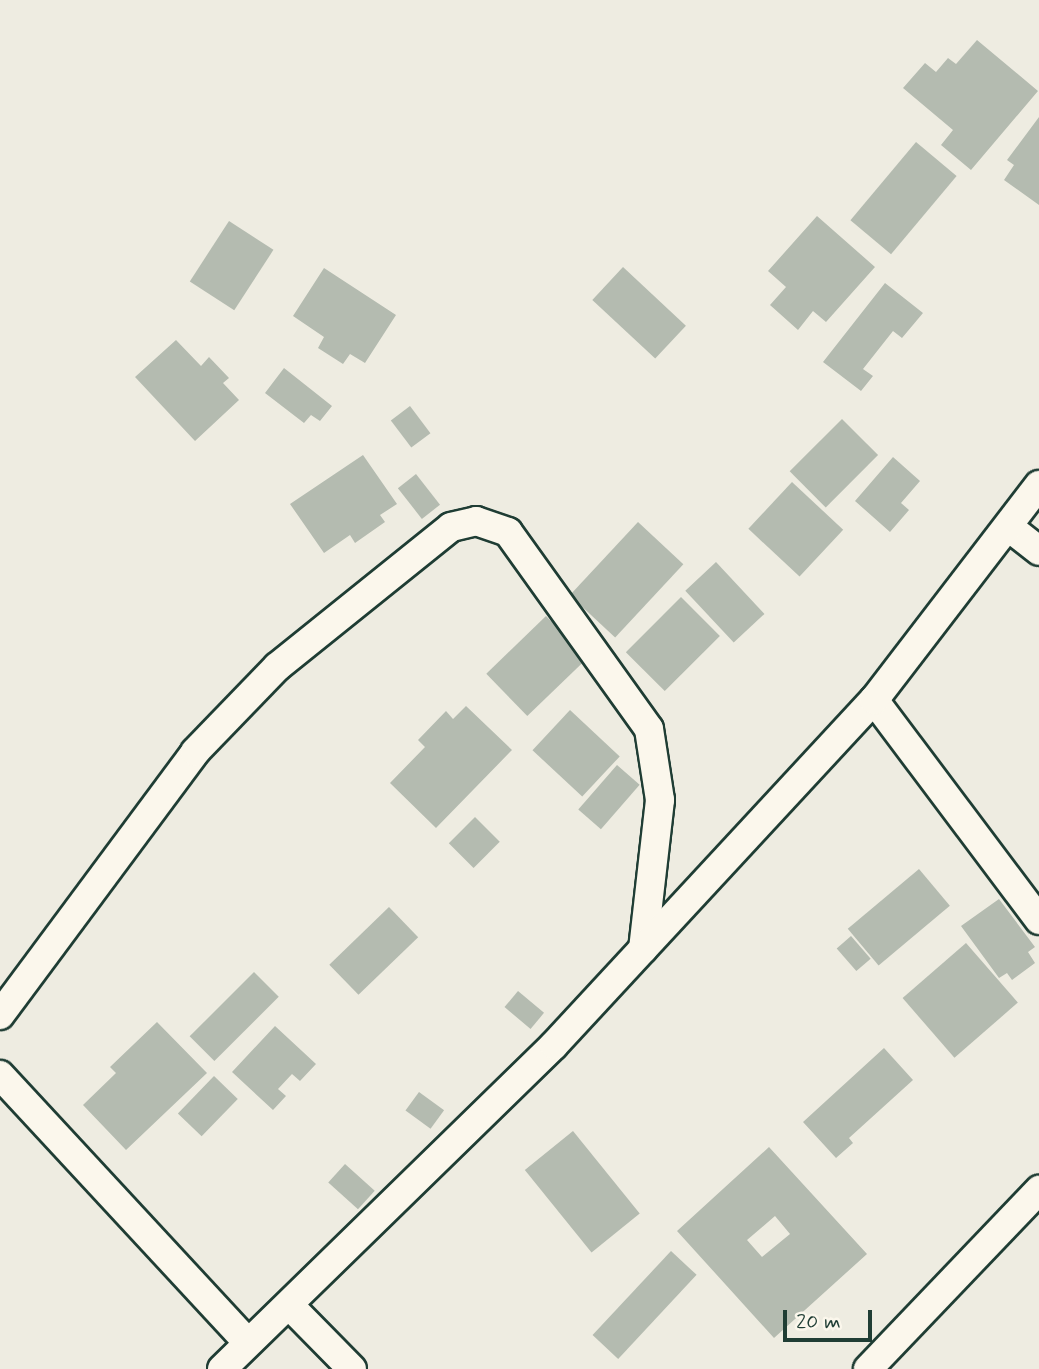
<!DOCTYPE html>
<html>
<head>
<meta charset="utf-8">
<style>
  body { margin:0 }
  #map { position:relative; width:1039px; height:1369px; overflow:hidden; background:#eeece1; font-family:Mynerve,sans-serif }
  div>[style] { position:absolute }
  .building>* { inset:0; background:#b4bbb0; transform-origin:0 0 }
  .roads { filter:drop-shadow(2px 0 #1f3d34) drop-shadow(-2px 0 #1f3d34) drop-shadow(0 2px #1f3d34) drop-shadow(0 -2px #1f3d34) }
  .minor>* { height:28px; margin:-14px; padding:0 14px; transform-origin:14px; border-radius:14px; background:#fbf7ec }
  span { translate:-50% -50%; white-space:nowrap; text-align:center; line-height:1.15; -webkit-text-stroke:6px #fbf7ec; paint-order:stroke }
  .scale { position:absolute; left:783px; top:1310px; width:89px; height:32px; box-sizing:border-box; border:4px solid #1f3d34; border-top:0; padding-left:9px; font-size:21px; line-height:24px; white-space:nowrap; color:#1f3d34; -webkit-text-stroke:5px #fbf7ec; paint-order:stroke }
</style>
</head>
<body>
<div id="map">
  <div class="building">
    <div style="clip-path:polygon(977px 40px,1038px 91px,971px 170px,941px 145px,953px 130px,903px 88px,925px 63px,936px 72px,948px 58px,956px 64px)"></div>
    <div style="clip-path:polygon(1039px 117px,1039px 205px,1004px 180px,1014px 165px,1007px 160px)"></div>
    <div style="left:916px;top:142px;width:53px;height:102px;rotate:40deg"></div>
    <div style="clip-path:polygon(817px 216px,875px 267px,826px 322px,813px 311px,798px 330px,770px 305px,786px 287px,768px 271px)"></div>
    <div style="left:229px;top:221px;width:53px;height:72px;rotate:33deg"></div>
    <div style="left:623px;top:267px;width:86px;height:45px;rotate:43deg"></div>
    <div style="clip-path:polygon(324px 268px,396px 315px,365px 363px,350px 354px,343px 364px,318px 348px,324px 337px,293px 316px)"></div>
    <div style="clip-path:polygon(885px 283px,923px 313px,902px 338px,893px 331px,863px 369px,873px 376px,861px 391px,823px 362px)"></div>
    <div style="clip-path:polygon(176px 340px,201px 366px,209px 357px,229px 378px,223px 383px,239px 400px,195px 441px,135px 377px)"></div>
    <div style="clip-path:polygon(284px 368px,332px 406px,320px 421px,311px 415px,304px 423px,265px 393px)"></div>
    <div style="left:410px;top:406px;width:34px;height:24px;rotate:53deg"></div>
    <div style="left:842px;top:419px;width:51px;height:74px;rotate:45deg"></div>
    <div style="clip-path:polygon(363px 455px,397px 504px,380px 515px,385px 522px,355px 543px,350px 535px,324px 553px,290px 504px)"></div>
    <div style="clip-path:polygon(893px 457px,920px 481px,901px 503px,909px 510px,890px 532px,855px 501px)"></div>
    <div style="left:416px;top:474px;width:39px;height:23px;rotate:52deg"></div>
    <div style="left:792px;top:482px;width:70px;height:64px;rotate:43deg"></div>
    <div style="left:638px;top:522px;width:62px;height:100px;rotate:43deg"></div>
    <div style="left:716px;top:562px;width:71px;height:42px;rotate:47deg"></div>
    <div style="left:681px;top:597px;width:55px;height:78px;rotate:45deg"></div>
    <div style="left:546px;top:616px;width:59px;height:83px;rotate:46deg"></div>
    <div style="clip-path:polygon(466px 706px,512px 750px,436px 828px,390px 783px,425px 747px,418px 740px,446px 711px,453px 719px)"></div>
    <div style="left:570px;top:710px;width:68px;height:55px;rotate:43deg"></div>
    <div style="left:617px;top:765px;width:30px;height:59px;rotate:41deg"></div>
    <div style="left:475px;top:817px;width:35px;height:37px;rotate:45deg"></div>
    <div style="left:919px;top:869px;width:48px;height:93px;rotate:50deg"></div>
    <div style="clip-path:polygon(999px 899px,1035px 947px,1028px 952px,1035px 963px,1012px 980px,1007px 973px,999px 978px,961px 926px)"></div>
    <div style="left:389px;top:907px;width:42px;height:83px;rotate:46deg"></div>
    <div style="left:851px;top:936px;width:30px;height:19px;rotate:49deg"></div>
    <div style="left:966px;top:943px;width:79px;height:84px;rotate:49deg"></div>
    <div style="left:254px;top:972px;width:35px;height:91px;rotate:45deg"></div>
    <div style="left:518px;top:991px;width:34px;height:21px;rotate:40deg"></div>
    <div style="clip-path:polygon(157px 1022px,207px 1073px,126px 1150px,83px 1105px,116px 1073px,110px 1067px)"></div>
    <div style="clip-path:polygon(275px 1026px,316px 1064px,300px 1081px,292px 1074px,278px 1089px,286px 1096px,273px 1110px,232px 1072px)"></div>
    <div style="clip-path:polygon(884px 1048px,913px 1080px,849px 1138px,853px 1143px,836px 1158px,803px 1122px)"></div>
    <div style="left:214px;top:1076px;width:33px;height:52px;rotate:44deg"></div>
    <div style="left:419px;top:1092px;width:31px;height:23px;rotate:36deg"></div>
    <div style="left:573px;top:1131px;width:106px;height:62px;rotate:51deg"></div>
    <div style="clip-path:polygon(evenodd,769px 1147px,867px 1254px,774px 1338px,677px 1231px,769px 1147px,775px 1216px,790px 1234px,762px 1257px,747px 1240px,775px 1216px)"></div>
    <div style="left:345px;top:1164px;width:40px;height:25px;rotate:42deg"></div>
    <div style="left:671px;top:1251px;width:35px;height:115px;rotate:43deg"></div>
  </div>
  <div class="roads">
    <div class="minor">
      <div style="left:1010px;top:528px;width:37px;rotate:38deg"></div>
      <div style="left:874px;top:700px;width:275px;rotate:53.1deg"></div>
      <div style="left:0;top:1015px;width:327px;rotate:-53.4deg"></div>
      <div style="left:195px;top:752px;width:118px;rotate:-46deg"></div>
      <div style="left:277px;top:667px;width:223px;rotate:-38.8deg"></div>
      <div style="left:451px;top:527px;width:26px;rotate:-13deg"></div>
      <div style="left:476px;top:521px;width:34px;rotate:19deg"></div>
      <div style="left:508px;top:532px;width:242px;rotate:54.4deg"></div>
      <div style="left:649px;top:729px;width:72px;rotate:81.2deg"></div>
      <div style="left:660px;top:800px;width:150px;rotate:96.5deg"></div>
      <div style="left:0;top:1075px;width:364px;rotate:47.2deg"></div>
      <div style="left:291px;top:1307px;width:87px;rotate:45.5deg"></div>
      <div style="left:222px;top:1369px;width:464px;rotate:-44.3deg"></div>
      <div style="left:554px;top:1045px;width:471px;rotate:-47.2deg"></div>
      <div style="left:874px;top:700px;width:271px;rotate:-52.5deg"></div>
      <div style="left:868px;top:1369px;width:248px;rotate:-46.3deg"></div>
    </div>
  </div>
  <div class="scale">20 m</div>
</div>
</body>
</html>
